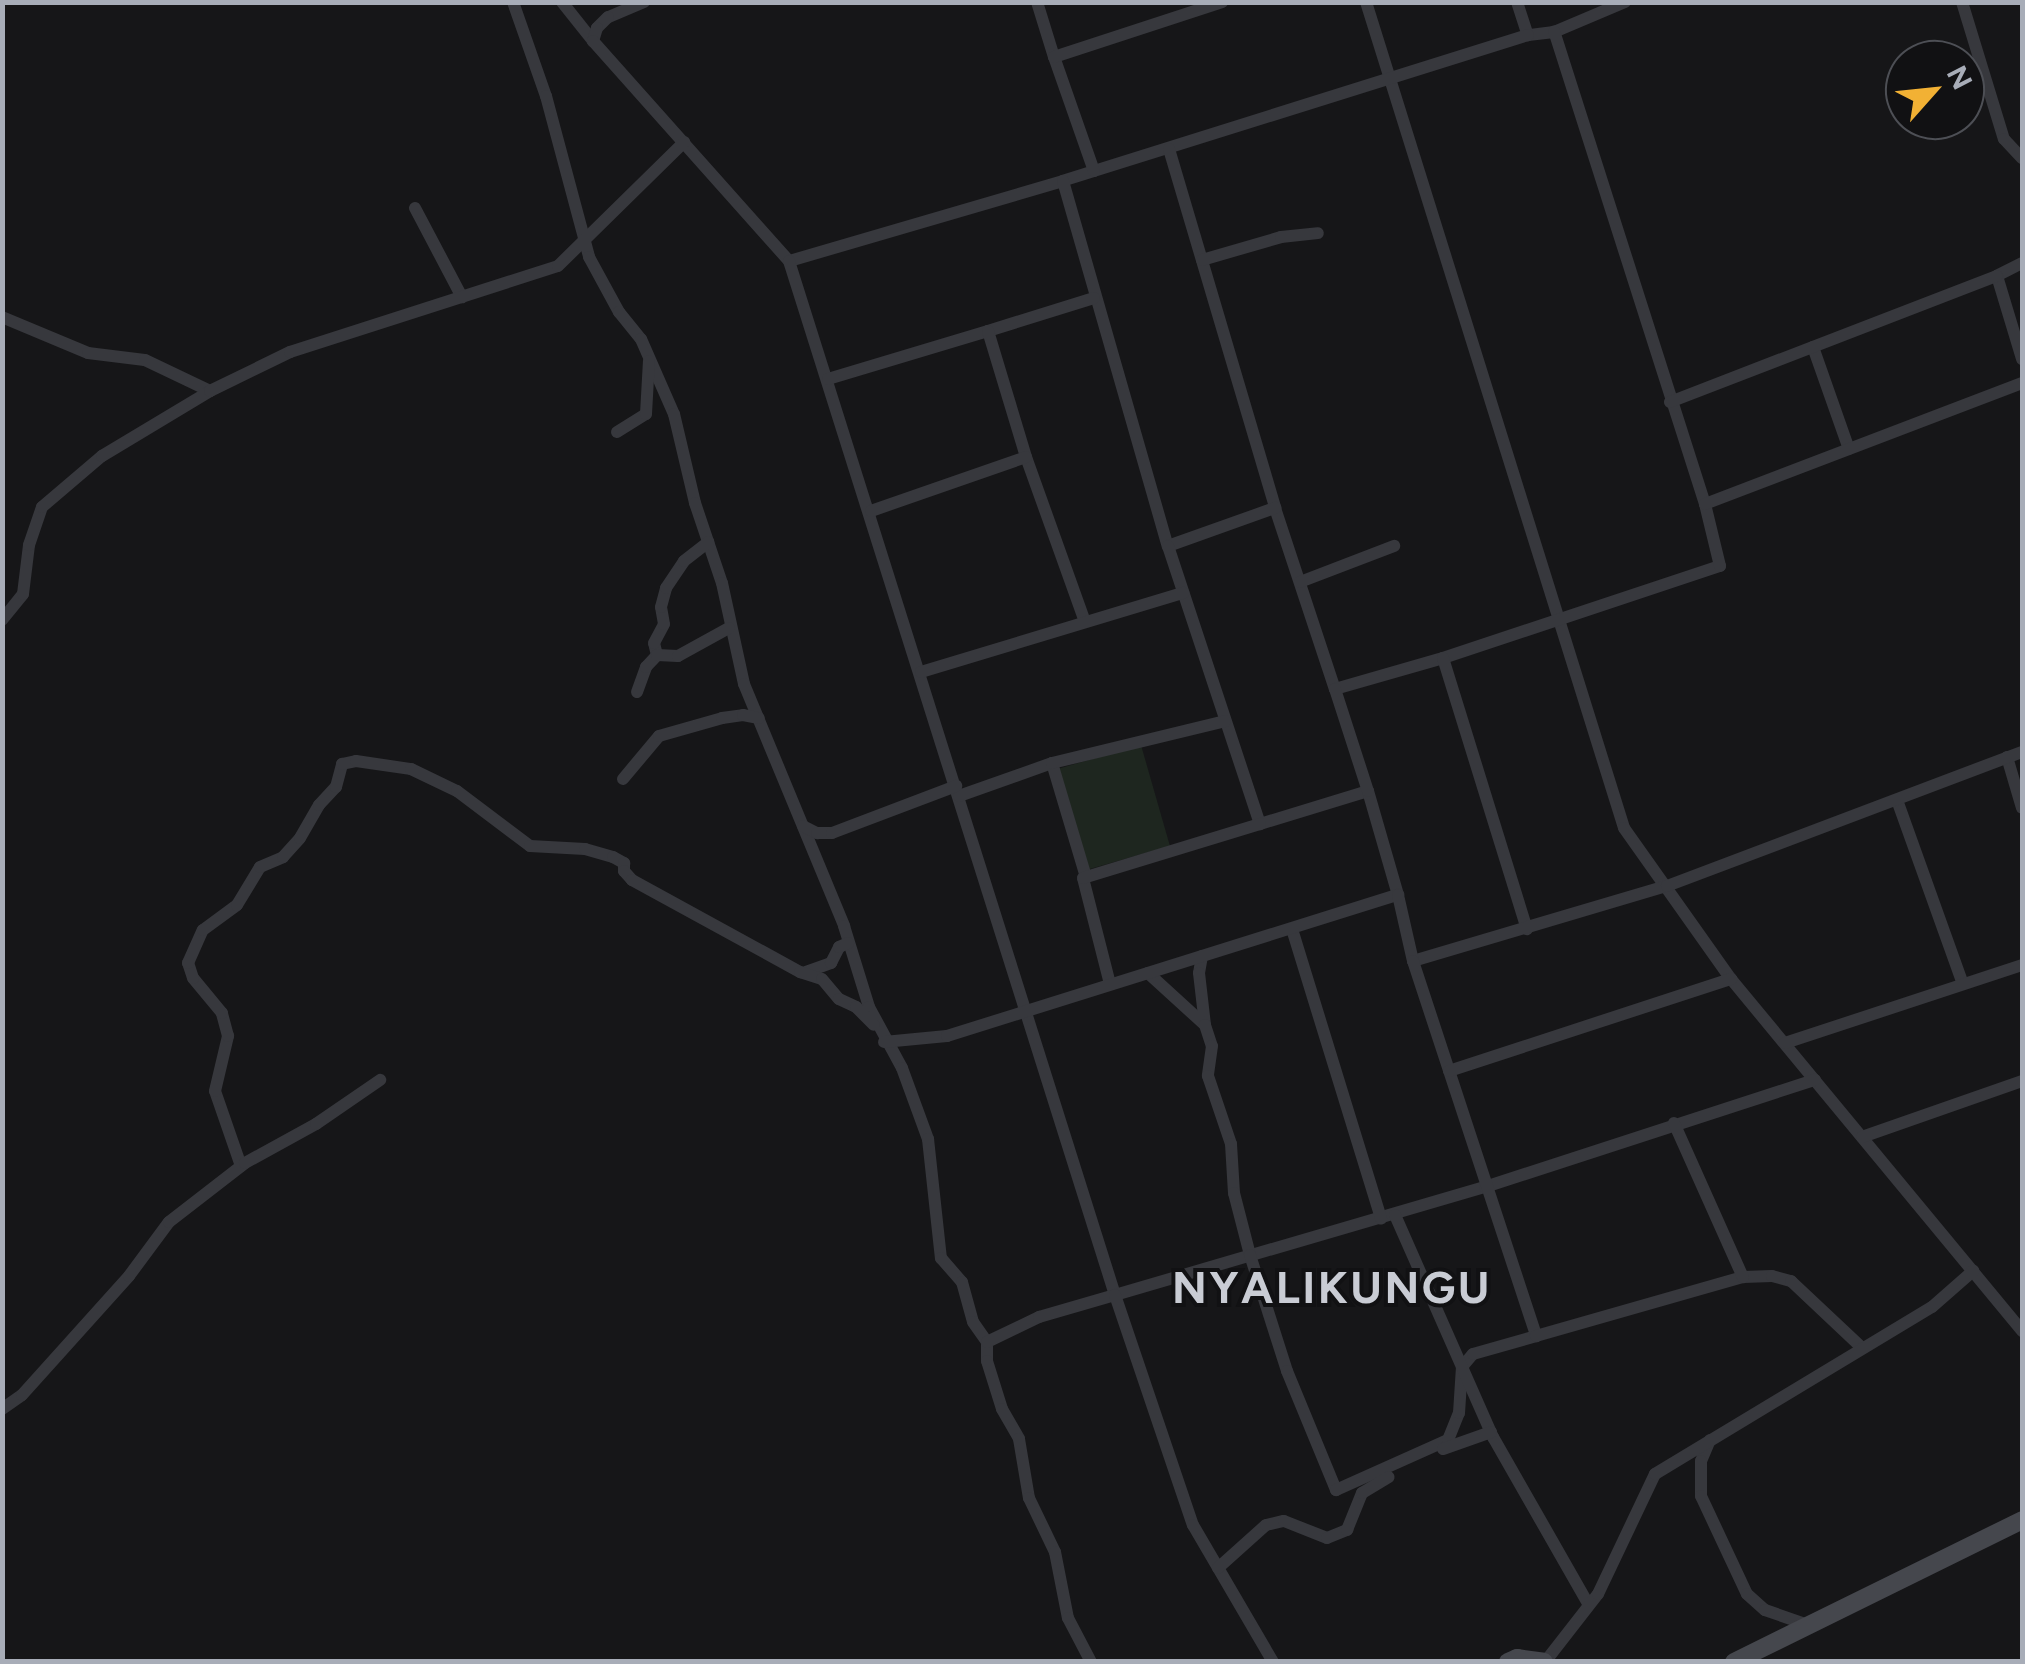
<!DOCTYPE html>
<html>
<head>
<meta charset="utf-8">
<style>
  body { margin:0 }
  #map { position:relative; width:2025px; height:1664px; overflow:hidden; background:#161618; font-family:Figtree,sans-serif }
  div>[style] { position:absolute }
  .green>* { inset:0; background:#1e261f; transform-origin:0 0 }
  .street>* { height:12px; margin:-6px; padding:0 6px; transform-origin:6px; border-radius:6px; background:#37383d }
  .secondary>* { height:18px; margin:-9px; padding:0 9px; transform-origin:9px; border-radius:9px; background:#45474d }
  span { translate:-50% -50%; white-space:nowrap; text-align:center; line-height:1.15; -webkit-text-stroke:8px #111113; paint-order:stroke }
  .district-label { font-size:45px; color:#c9ccd4; font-weight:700; letter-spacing:2.5px }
  .frame { position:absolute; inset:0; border:5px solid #a8adb8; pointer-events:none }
  .north { position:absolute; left:1885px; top:40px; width:100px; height:100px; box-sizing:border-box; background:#111113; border:2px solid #4d4f55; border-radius:50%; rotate:63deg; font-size:28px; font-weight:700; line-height:40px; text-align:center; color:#a8adb8 }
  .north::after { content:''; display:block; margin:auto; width:35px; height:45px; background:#f2b134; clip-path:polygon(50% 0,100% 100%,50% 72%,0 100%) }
</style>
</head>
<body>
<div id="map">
  <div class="green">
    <div style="left:1141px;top:745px;width:105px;height:87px;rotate:74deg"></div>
  </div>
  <div class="street">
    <div style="left:513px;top:2px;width:100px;rotate:70.7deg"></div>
    <div style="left:546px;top:96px;width:167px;rotate:75deg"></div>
    <div style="left:589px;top:257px;width:63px;rotate:61.4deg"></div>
    <div style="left:619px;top:312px;width:35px;rotate:51deg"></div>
    <div style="left:641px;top:339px;width:82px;rotate:66.3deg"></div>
    <div style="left:674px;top:414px;width:91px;rotate:76.7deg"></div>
    <div style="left:695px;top:503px;width:84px;rotate:71.4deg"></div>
    <div style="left:722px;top:583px;width:103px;rotate:77.7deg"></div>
    <div style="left:744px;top:684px;width:262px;rotate:67.5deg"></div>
    <div style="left:844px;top:926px;width:85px;rotate:72.8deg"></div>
    <div style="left:869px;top:1007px;width:69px;rotate:61.6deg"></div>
    <div style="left:902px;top:1068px;width:76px;rotate:69.9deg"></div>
    <div style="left:928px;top:1139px;width:120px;rotate:83.8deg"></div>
    <div style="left:941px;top:1258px;width:32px;rotate:49deg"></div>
    <div style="left:962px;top:1282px;width:41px;rotate:74.6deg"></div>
    <div style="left:973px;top:1322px;width:24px;rotate:55deg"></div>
    <div style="left:987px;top:1342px;width:19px;rotate:90deg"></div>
    <div style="left:987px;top:1361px;width:50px;rotate:72.6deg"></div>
    <div style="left:1002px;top:1409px;width:34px;rotate:60deg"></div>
    <div style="left:1019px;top:1439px;width:60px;rotate:80.4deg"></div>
    <div style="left:1029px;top:1498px;width:60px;rotate:64.3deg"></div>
    <div style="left:1055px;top:1552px;width:67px;rotate:78.9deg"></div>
    <div style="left:1068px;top:1618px;width:50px;rotate:62.4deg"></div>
    <div style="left:562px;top:2px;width:50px;rotate:51.5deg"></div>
    <div style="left:644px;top:2px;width:39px;rotate:157deg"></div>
    <div style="left:608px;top:17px;width:16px;rotate:135deg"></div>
    <div style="left:597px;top:28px;width:14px;rotate:107deg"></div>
    <div style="left:593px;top:41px;width:295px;rotate:48.3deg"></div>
    <div style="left:1037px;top:2px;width:58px;rotate:72.8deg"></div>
    <div style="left:1366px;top:2px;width:865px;rotate:72.65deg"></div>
    <div style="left:1624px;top:828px;width:185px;rotate:54.7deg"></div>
    <div style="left:1731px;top:979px;width:457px;rotate:50.4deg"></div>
    <div style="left:1517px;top:2px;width:35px;rotate:72deg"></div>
    <div style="left:1625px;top:2px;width:77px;rotate:157.1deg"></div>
    <div style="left:1554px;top:32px;width:26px;rotate:173deg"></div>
    <div style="left:1528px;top:35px;width:487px;rotate:162.6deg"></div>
    <div style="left:1063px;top:181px;width:285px;rotate:163.7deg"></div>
    <div style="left:789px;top:261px;width:1084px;rotate:72.5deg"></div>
    <div style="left:1115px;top:1295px;width:385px;rotate:-16.3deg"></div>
    <div style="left:1485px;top:1187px;width:347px;rotate:-18deg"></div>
    <div style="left:1962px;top:2px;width:143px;rotate:73deg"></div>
    <div style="left:2004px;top:139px;width:26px;rotate:47deg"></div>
    <div style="left:1169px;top:149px;width:374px;rotate:73.5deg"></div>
    <div style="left:1275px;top:508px;width:191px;rotate:71.7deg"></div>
    <div style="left:1335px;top:689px;width:112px;rotate:-16deg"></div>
    <div style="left:1443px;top:658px;width:292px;rotate:-18.4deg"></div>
    <div style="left:1720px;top:566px;width:64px;rotate:-103.6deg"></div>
    <div style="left:1705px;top:504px;width:496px;rotate:-107.7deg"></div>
    <div style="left:1094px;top:171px;width:121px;rotate:-109.3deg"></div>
    <div style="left:1054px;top:57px;width:177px;rotate:-18.1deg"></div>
    <div style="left:1063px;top:181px;width:380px;rotate:74deg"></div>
    <div style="left:1168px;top:546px;width:114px;rotate:-19.6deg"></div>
    <div style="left:415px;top:208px;width:101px;rotate:62.2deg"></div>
    <div style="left:1202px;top:260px;width:82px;rotate:-16.2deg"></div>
    <div style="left:1281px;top:237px;width:37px;rotate:-6deg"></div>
    <div style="left:2022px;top:263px;width:28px;rotate:153deg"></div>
    <div style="left:1997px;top:276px;width:87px;rotate:73.2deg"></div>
    <div style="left:2px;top:317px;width:93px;rotate:22.7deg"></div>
    <div style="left:88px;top:353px;width:57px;rotate:7deg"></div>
    <div style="left:145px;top:360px;width:72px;rotate:25.5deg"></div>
    <div style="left:988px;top:331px;width:111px;rotate:-17.3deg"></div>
    <div style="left:1813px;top:347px;width:108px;rotate:70.6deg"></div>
    <div style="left:828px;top:379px;width:167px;rotate:-16.7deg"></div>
    <div style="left:988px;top:331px;width:132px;rotate:73.2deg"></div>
    <div style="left:1026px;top:457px;width:172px;rotate:70.3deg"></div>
    <div style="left:1670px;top:402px;width:350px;rotate:-21.1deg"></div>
    <div style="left:617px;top:432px;width:34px;rotate:-32deg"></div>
    <div style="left:646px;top:414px;width:53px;rotate:-86.8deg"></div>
    <div style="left:1705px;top:504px;width:339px;rotate:-20.9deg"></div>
    <div style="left:871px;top:511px;width:164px;rotate:-19.2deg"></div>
    <div style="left:1168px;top:546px;width:293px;rotate:71.7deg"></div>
    <div style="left:1260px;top:824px;width:113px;rotate:-17deg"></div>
    <div style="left:1368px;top:791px;width:108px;rotate:73.9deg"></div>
    <div style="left:1300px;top:582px;width:101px;rotate:-21deg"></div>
    <div style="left:2px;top:620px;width:33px;rotate:-51deg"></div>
    <div style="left:23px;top:594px;width:49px;rotate:-83deg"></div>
    <div style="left:29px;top:545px;width:40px;rotate:-71.1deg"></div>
    <div style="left:42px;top:507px;width:79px;rotate:-40.4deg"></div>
    <div style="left:102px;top:456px;width:126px;rotate:-31deg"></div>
    <div style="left:210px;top:391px;width:89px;rotate:-26deg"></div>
    <div style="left:290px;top:352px;width:281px;rotate:-17.8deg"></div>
    <div style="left:558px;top:266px;width:177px;rotate:-44.5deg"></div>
    <div style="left:657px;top:655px;width:12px;rotate:-104deg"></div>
    <div style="left:654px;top:643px;width:21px;rotate:-62deg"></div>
    <div style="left:664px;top:624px;width:17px;rotate:-100deg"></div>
    <div style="left:661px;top:607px;width:20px;rotate:-75deg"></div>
    <div style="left:666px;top:588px;width:32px;rotate:-56deg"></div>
    <div style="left:684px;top:561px;width:31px;rotate:-38deg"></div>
    <div style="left:1443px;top:658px;width:284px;rotate:72.8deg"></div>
    <div style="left:921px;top:672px;width:274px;rotate:-16.8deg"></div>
    <div style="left:1335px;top:689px;width:107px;rotate:72.1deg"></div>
    <div style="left:637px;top:692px;width:27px;rotate:-70deg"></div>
    <div style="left:646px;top:667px;width:16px;rotate:-47deg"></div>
    <div style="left:657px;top:655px;width:21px;rotate:3deg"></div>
    <div style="left:678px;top:656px;width:58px;rotate:-28.8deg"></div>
    <div style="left:2007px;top:757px;width:53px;rotate:73.6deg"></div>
    <div style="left:1052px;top:763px;width:119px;rotate:73.4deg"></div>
    <div style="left:623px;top:779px;width:56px;rotate:-50.1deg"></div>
    <div style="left:659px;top:736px;width:66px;rotate:-15.9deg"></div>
    <div style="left:722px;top:718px;width:21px;rotate:-8deg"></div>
    <div style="left:743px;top:715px;width:16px;rotate:11deg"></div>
    <div style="left:959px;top:796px;width:99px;rotate:-19.5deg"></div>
    <div style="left:1052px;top:763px;width:178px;rotate:-13.6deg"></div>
    <div style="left:1897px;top:800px;width:195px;rotate:70.3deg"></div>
    <div style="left:803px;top:826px;width:16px;rotate:27deg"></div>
    <div style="left:817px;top:833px;width:15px"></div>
    <div style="left:832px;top:833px;width:133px;rotate:-20.8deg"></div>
    <div style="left:1292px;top:929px;width:303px;rotate:72.9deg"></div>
    <div style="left:1202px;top:956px;width:17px;rotate:100deg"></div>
    <div style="left:1199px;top:973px;width:52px;rotate:83.4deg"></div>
    <div style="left:1413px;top:961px;width:265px;rotate:-16.5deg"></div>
    <div style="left:1667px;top:886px;width:379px;rotate:-20.7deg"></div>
    <div style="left:806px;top:972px;width:27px;rotate:-20deg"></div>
    <div style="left:831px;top:963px;width:18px;rotate:-63deg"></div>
    <div style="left:839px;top:947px;width:10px;rotate:-24deg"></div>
    <div style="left:1148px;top:973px;width:77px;rotate:42.4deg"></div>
    <div style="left:1205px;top:1025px;width:22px;rotate:72deg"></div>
    <div style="left:1212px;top:1046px;width:30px;rotate:98deg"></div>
    <div style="left:1208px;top:1076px;width:72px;rotate:71.3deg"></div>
    <div style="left:1231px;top:1144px;width:49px;rotate:86.5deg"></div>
    <div style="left:1234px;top:1193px;width:64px;rotate:75.5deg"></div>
    <div style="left:1250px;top:1255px;width:122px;rotate:72.3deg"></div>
    <div style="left:1287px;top:1371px;width:129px;rotate:67.6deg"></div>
    <div style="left:1336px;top:1490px;width:123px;rotate:-24.1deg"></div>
    <div style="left:1448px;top:1440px;width:29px;rotate:-68deg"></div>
    <div style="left:1459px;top:1413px;width:46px;rotate:-86.3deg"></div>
    <div style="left:1462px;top:1367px;width:17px;rotate:-50deg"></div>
    <div style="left:1473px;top:1354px;width:66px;rotate:-15.9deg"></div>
    <div style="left:1110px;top:984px;width:109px;rotate:-104.3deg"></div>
    <div style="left:1083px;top:878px;width:185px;rotate:-17deg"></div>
    <div style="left:884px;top:1042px;width:63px;rotate:-5.4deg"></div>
    <div style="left:947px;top:1036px;width:473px;rotate:-17.4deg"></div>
    <div style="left:1398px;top:895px;width:68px;rotate:77.2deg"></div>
    <div style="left:1413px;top:961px;width:395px;rotate:71.8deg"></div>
    <div style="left:1536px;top:1336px;width:215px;rotate:-15.9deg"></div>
    <div style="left:1743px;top:1277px;width:29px;rotate:-2deg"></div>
    <div style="left:1772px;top:1276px;width:20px;rotate:15deg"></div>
    <div style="left:1791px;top:1281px;width:98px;rotate:43.3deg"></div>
    <div style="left:1785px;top:1043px;width:250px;rotate:-18.2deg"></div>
    <div style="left:1449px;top:1071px;width:297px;rotate:-18.1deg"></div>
    <div style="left:1674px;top:1123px;width:169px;rotate:65.9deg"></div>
    <div style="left:1862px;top:1137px;width:170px;rotate:-19.3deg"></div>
    <div style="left:241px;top:1166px;width:79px;rotate:-109.1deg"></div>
    <div style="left:215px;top:1091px;width:57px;rotate:-76.7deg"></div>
    <div style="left:228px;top:1036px;width:24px;rotate:-105deg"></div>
    <div style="left:222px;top:1013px;width:45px;rotate:-129.6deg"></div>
    <div style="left:193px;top:978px;width:16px;rotate:-108deg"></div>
    <div style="left:188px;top:963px;width:36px;rotate:-66deg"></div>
    <div style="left:203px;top:930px;width:42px;rotate:-36.3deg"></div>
    <div style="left:237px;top:905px;width:44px;rotate:-58.8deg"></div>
    <div style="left:260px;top:867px;width:25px;rotate:-23deg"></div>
    <div style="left:283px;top:857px;width:25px;rotate:-48deg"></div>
    <div style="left:300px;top:838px;width:38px;rotate:-60deg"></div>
    <div style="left:319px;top:805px;width:25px;rotate:-47deg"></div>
    <div style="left:336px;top:787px;width:24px;rotate:-75deg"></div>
    <div style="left:342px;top:764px;width:14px;rotate:-12deg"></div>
    <div style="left:356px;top:761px;width:56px;rotate:8.3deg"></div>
    <div style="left:411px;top:769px;width:51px;rotate:25.6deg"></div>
    <div style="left:457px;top:791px;width:91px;rotate:37deg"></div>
    <div style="left:530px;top:846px;width:55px;rotate:3.1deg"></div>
    <div style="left:585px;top:849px;width:29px;rotate:16deg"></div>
    <div style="left:613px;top:857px;width:13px;rotate:29deg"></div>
    <div style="left:624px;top:863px;width:8px;rotate:90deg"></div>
    <div style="left:624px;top:871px;width:12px;rotate:48deg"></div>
    <div style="left:632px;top:880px;width:192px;rotate:28.7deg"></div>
    <div style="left:800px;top:972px;width:23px;rotate:18deg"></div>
    <div style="left:822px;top:979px;width:26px;rotate:50deg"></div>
    <div style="left:839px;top:999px;width:19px;rotate:25deg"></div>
    <div style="left:856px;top:1007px;width:25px;rotate:45deg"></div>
    <div style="left:1395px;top:1215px;width:243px;rotate:66.2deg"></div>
    <div style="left:1493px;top:1437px;width:193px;rotate:60.3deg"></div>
    <div style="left:987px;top:1342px;width:58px;rotate:-25.7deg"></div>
    <div style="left:1039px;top:1317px;width:79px;rotate:-16.1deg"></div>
    <div style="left:1115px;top:1295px;width:243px;rotate:71.3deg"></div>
    <div style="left:1193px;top:1525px;width:159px;rotate:59.7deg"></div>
    <div style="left:2px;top:1409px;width:24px;rotate:-35deg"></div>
    <div style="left:22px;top:1395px;width:160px;rotate:-48deg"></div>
    <div style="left:129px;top:1276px;width:67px;rotate:-53.5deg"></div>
    <div style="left:169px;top:1222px;width:96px;rotate:-37.8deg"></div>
    <div style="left:245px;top:1163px;width:81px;rotate:-28.8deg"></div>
    <div style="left:316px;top:1124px;width:78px;rotate:-34.5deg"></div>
    <div style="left:1710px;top:1440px;width:23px;rotate:113deg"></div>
    <div style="left:1701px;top:1461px;width:35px;rotate:90deg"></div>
    <div style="left:1701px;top:1496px;width:108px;rotate:64.9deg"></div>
    <div style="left:1747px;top:1594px;width:24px;rotate:42deg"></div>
    <div style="left:1765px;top:1610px;width:46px;rotate:19.2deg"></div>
    <div style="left:1443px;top:1449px;width:51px;rotate:-19.5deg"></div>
    <div style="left:1218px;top:1568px;width:64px;rotate:-41.9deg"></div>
    <div style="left:1266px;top:1525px;width:18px;rotate:-13deg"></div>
    <div style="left:1284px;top:1521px;width:46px;rotate:21.6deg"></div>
    <div style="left:1327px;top:1538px;width:22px;rotate:-22deg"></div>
    <div style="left:1347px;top:1530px;width:40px;rotate:-68deg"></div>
    <div style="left:1362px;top:1493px;width:31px;rotate:-31deg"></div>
    <div style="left:1545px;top:1662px;width:86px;rotate:-52.1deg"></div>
    <div style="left:1598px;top:1594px;width:133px;rotate:-64.6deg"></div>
    <div style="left:1655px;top:1474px;width:323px;rotate:-31.1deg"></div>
    <div style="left:1932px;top:1307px;width:55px;rotate:-41.3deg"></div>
  </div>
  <div class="secondary">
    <div style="left:1508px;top:1662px;width:10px;rotate:-24deg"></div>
    <div style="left:1517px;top:1658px;width:27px;rotate:8deg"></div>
    <div style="left:1734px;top:1662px;width:321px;rotate:-26.2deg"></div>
  </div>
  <div class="district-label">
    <span style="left:1332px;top:1288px">NYALIKUNGU</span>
  </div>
  <div class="frame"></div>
  <div class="north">N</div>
</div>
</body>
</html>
